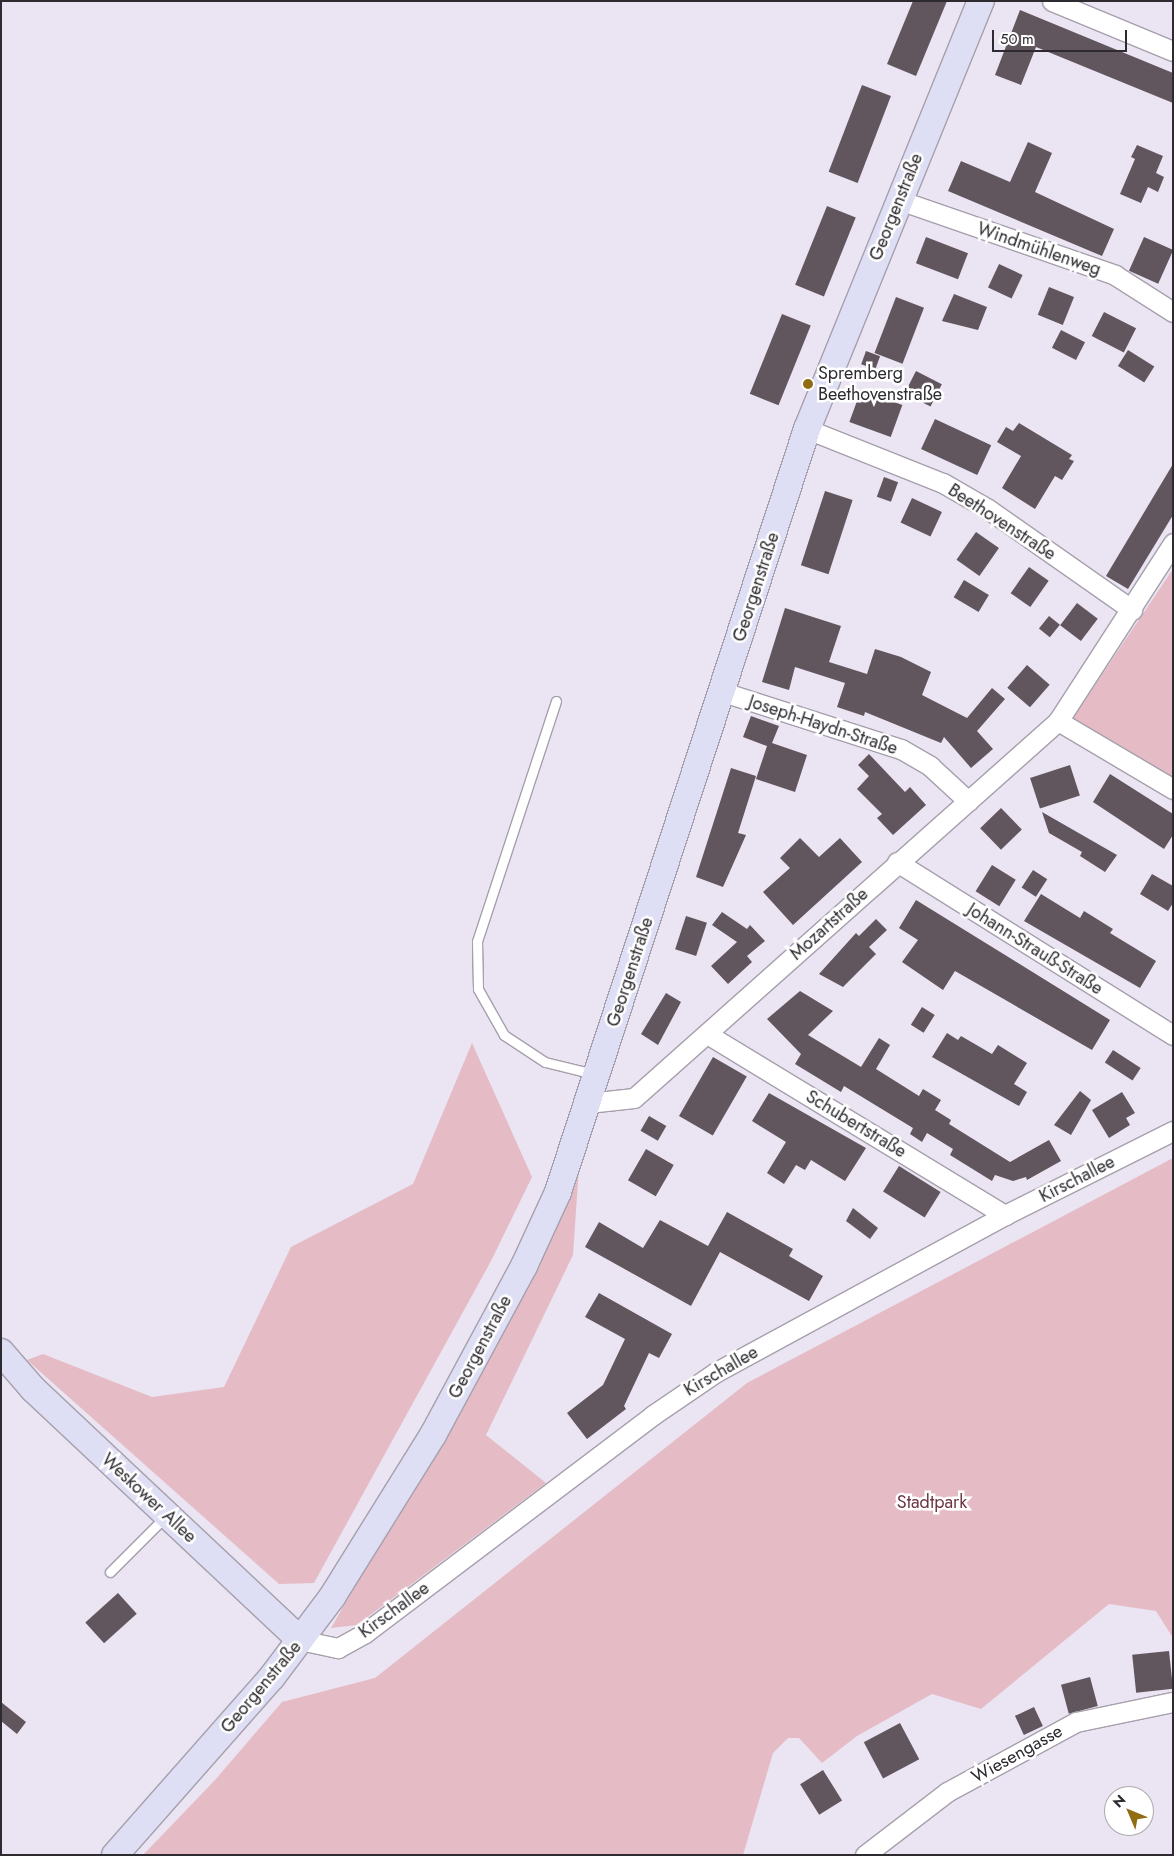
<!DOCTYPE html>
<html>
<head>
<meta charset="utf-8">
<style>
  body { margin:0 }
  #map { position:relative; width:1174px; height:1856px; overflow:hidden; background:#ebe4f2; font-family:Jost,sans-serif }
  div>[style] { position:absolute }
  .green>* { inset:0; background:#e5bcc5 }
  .building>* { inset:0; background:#61555e; transform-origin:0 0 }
  .roads { filter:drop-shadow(1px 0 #a69fac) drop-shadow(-1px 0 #a69fac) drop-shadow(0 1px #a69fac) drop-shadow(0 -1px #a69fac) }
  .lane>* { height:9px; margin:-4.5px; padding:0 4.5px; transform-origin:4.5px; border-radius:4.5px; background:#fff }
  .street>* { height:19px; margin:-9.5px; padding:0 9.5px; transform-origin:9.5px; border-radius:9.5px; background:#fff }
  .secondary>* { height:26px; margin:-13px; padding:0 13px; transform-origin:13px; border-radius:13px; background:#dedef4 }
  .dots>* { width:14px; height:14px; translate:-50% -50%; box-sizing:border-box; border:2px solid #fff; border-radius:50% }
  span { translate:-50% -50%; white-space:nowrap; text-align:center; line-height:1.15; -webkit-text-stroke:5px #fff; paint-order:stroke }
  .street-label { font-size:18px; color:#2e2b30 }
  .poi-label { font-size:18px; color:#2e2b30 }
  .left { translate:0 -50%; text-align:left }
  .park-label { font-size:18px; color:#6c3444 }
  .frame { position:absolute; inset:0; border:2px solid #2e2b30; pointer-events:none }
  .north { position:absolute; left:1104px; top:1786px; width:50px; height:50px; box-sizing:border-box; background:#fff; border:1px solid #abaaac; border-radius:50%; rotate:315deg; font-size:14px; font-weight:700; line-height:20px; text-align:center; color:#2e2b30 }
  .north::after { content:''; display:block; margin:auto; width:18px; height:22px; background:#916c13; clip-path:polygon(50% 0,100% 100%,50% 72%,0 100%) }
  .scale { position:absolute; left:992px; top:30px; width:135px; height:22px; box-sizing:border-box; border:2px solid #2e2b30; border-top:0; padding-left:6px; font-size:15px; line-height:18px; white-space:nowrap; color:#2e2b30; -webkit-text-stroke:4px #fff; paint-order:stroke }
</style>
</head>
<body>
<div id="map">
  <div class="green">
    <div style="clip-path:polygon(1173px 569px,1173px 781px,1072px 719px)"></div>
    <div style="clip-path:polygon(472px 1043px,532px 1177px,491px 1261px,314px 1583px,279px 1584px,27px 1360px,43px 1354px,152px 1397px,224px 1387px,291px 1247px,413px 1184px)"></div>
    <div style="clip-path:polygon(1173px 1158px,1173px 1638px,1156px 1611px,1109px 1604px,981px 1709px,932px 1694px,857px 1736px,822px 1763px,799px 1738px,788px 1738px,773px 1753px,743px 1855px,143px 1855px,215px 1780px,282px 1702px,375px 1678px,747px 1383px)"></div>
    <div style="clip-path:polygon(579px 1167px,573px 1255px,486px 1435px,546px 1483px,357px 1625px,331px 1628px,538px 1270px)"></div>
  </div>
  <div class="building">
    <div style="clip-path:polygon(913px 1px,947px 1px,916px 76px,887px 64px)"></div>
    <div style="clip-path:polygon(1020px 10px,1173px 73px,1173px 103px,1036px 47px,1021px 85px,995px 75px)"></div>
    <div style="left:862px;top:85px;width:31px;height:93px;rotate:21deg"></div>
    <div style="clip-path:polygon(1028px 142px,1052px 153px,1035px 192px,1114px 229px,1102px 256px,948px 191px,961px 161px,1010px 182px)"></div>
    <div style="clip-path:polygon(1137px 145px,1163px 156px,1156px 173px,1164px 177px,1158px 192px,1148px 187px,1141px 203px,1120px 194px,1135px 159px,1131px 157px)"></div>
    <div style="left:827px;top:206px;width:31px;height:85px;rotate:22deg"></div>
    <div style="left:926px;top:237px;width:45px;height:28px;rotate:21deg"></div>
    <div style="left:1144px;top:237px;width:32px;height:37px;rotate:24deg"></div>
    <div style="left:999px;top:264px;width:26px;height:26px;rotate:25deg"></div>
    <div style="left:1049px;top:287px;width:27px;height:30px;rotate:22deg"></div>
    <div style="clip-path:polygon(954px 294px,987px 307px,978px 330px,942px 321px)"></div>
    <div style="left:896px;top:297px;width:30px;height:60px;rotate:21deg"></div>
    <div style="left:1104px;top:312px;width:36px;height:27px;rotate:27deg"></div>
    <div style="left:782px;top:314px;width:31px;height:86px;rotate:22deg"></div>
    <div style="left:1061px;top:330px;width:27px;height:20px;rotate:27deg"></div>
    <div style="left:1128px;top:350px;width:31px;height:19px;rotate:32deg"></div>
    <div style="left:866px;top:351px;width:15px;height:14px;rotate:20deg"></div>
    <div style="left:916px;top:371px;width:29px;height:25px;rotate:27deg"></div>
    <div style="left:861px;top:390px;width:44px;height:34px;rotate:20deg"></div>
    <div style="left:935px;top:419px;width:62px;height:33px;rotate:25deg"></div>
    <div style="clip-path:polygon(1019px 423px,1072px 455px,1069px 459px,1074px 461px,1062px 480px,1055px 476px,1035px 509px,1002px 488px,1021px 456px,997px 442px,1006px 427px,1013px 431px)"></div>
    <div style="clip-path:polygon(1173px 464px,1173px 515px,1128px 589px,1106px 576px)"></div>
    <div style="left:884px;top:477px;width:15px;height:21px;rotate:20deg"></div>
    <div style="left:825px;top:491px;width:29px;height:78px;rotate:18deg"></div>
    <div style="left:912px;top:498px;width:33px;height:27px;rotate:25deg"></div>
    <div style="left:976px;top:532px;width:28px;height:34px;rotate:35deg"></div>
    <div style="left:1029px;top:567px;width:24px;height:32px;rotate:35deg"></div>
    <div style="left:964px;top:580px;width:29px;height:20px;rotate:31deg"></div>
    <div style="left:1077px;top:603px;width:26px;height:28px;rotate:37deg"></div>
    <div style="clip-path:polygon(785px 608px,841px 626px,829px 662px,867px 674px,875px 649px,901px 657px,931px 672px,922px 695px,967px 718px,992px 688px,1005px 699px,977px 731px,993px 749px,971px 768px,944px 737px,941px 743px,865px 712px,864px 716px,837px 707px,845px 683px,795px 667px,789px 690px,762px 682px)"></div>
    <div style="left:1049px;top:616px;width:14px;height:16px;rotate:39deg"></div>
    <div style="left:1027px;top:665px;width:30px;height:30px;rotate:41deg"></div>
    <div style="clip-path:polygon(751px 716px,779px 726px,772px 743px,807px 755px,795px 792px,756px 779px,767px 746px,743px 737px)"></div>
    <div style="clip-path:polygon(869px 754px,905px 792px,910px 787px,926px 805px,893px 835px,877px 818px,882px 814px,857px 789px,869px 776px,858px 765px)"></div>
    <div style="left:1070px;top:765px;width:32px;height:42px;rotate:72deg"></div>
    <div style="clip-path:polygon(731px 768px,756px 776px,738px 833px,746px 835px,723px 887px,696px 877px)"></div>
    <div style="clip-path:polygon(1110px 774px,1173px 814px,1173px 835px,1164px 849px,1093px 802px)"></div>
    <div style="left:1001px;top:808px;width:30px;height:29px;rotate:46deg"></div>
    <div style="clip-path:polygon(1042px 812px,1117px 855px,1105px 872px,1080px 856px,1082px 852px,1049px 833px)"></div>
    <div style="clip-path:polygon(800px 838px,819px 857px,840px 838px,862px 862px,793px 925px,763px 892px,790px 868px,780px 858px)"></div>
    <div style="left:992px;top:865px;width:28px;height:31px;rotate:32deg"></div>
    <div style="left:1033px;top:870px;width:17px;height:21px;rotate:33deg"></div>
    <div style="clip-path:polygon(1152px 874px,1173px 886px,1173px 903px,1168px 911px,1140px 894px)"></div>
    <div style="clip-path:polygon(1041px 894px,1080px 918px,1084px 911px,1113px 929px,1110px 933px,1156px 961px,1140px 988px,1024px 921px)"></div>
    <div style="clip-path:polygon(916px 900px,1110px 1020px,1092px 1050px,955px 971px,943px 990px,902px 962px,918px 940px,899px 928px)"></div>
    <div style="clip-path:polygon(722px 912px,747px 929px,750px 925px,765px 941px,747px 956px,752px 962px,728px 984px,711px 966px,737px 942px,712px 925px)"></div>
    <div style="left:686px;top:916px;width:22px;height:35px;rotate:18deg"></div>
    <div style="clip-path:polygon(876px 919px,887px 930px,869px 947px,876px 954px,843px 987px,819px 974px,856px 933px,859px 936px)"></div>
    <div style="clip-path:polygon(800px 991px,833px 1011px,808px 1035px,861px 1067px,879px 1038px,890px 1045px,876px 1069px,919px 1096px,923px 1089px,941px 1100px,935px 1110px,951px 1120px,949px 1124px,1010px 1162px,1049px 1140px,1061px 1161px,1027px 1180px,1026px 1177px,1013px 1181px,995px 1175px,992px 1181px,950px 1155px,953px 1149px,927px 1133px,922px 1142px,910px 1134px,913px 1128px,844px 1086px,841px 1092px,795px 1064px,801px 1054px,767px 1019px)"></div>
    <div style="clip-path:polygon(666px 993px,681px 1002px,658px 1045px,641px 1034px)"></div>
    <div style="left:922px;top:1007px;width:15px;height:21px;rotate:32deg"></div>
    <div style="clip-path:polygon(947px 1033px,958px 1040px,961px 1036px,992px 1054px,998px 1045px,1027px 1063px,1014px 1084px,1027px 1092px,1019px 1106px,932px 1057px)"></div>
    <div style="left:1113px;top:1050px;width:33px;height:15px;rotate:33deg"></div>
    <div style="left:713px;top:1057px;width:39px;height:68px;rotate:30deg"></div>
    <div style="clip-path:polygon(1080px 1091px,1091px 1100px,1071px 1135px,1054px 1125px)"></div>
    <div style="clip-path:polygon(1122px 1092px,1135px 1113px,1126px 1118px,1130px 1125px,1109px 1138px,1092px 1110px)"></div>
    <div style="clip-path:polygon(769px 1093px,866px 1148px,845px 1181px,811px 1160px,805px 1170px,796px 1165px,784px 1184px,767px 1173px,786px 1142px,752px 1121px)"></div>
    <div style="left:649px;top:1116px;width:20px;height:17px;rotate:30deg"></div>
    <div style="left:646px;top:1149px;width:32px;height:36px;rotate:30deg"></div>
    <div style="left:899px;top:1166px;width:49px;height:30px;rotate:32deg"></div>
    <div style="clip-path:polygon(853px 1208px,878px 1228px,870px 1239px,846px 1221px)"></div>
    <div style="clip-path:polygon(727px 1212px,793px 1249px,789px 1256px,823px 1276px,809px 1301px,720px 1252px,691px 1306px,585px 1247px,599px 1222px,643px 1248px,660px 1220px,708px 1246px)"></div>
    <div style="clip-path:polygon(599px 1293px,672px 1334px,659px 1358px,649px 1353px,624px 1406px,626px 1409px,587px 1439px,567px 1413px,603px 1385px,625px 1339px,585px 1317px)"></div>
    <div style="left:118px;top:1593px;width:28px;height:44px;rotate:48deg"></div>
    <div style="left:1169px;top:1651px;width:38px;height:37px;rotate:84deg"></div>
    <div style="left:1090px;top:1677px;width:30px;height:30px;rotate:75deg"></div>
    <div style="clip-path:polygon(1px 1702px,26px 1722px,17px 1734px,1px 1721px)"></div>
    <div style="left:1034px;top:1707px;width:21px;height:21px;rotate:65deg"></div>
    <div style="left:900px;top:1723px;width:41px;height:41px;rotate:62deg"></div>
    <div style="left:823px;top:1770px;width:36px;height:27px;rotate:58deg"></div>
  </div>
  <div class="roads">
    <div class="lane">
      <div style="left:556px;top:701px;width:253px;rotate:108.2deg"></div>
      <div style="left:477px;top:941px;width:48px;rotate:88.8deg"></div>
      <div style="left:478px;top:989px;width:53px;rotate:60.5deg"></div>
      <div style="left:504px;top:1035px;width:49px;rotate:33.4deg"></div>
      <div style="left:545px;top:1062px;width:50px;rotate:13.8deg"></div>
      <div style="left:110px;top:1572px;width:78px;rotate:-45deg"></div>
    </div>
    <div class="street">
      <div style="left:1052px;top:1px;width:131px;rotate:22.5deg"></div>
      <div style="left:899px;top:200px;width:229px;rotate:19.1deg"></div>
      <div style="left:1115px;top:275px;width:69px;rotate:32.5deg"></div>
      <div style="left:807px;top:429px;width:146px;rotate:21.7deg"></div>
      <div style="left:943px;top:483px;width:52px;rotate:30deg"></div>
      <div style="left:988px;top:509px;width:176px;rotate:35deg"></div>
      <div style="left:723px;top:692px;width:187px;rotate:17.8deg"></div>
      <div style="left:901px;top:749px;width:34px;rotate:30deg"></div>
      <div style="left:930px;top:766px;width:52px;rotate:42.6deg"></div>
      <div style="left:1058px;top:721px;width:134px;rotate:30.6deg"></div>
      <div style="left:897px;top:862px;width:326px;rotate:32.1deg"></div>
      <div style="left:707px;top:1034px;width:349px;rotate:31.3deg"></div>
      <div style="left:588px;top:1103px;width:46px;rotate:-6.2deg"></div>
      <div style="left:634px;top:1098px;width:567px;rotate:-41.64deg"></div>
      <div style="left:1058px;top:721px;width:212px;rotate:-57.1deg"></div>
      <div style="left:300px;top:1640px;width:39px;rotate:12deg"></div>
      <div style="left:338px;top:1648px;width:31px;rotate:-29deg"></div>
      <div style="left:365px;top:1633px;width:361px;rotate:-37.1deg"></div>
      <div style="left:653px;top:1415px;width:76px;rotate:-34.3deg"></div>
      <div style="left:716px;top:1372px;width:329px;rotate:-28.5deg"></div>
      <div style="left:1005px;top:1215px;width:188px;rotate:-26.6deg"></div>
      <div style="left:865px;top:1855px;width:103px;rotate:-37.5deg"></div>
      <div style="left:947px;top:1792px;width:147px;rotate:-28.5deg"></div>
      <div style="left:1076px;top:1722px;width:99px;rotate:-11.7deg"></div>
    </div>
    <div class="secondary">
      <div style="left:1px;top:1352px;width:49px;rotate:49.1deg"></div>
      <div style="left:33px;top:1389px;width:366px;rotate:43.2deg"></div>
      <div style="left:115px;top:1855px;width:237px;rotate:-48.6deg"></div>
      <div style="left:272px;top:1677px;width:100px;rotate:-53.1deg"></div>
      <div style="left:332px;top:1597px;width:191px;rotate:-58.1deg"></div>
      <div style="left:433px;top:1435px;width:192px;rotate:-61.7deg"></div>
      <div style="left:524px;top:1266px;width:81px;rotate:-65.3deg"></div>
      <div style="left:558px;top:1192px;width:803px;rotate:-71.93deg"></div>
      <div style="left:807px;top:429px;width:462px;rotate:-67.9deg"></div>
    </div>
  </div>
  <div class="dots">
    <div style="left:808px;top:384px;background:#916c13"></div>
  </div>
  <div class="street-label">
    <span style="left:896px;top:207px;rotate:-68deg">Georgenstraße</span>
    <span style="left:1039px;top:249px;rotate:19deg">Windmühlenweg</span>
    <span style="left:1002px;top:522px;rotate:33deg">Beethovenstraße</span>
    <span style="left:756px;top:587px;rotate:-72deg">Georgenstraße</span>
    <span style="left:823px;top:725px;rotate:18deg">Joseph-Haydn-Straße</span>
    <span style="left:829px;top:924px;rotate:-42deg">Mozartstraße</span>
    <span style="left:1035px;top:949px;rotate:32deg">Johann-Strauß-Straße</span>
    <span style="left:630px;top:972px;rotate:-72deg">Georgenstraße</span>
    <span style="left:856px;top:1124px;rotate:31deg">Schubertstraße</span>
    <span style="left:1077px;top:1179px;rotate:-27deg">Kirschallee</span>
    <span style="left:480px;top:1347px;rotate:-62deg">Georgenstraße</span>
    <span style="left:721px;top:1371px;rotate:-30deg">Kirschallee</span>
    <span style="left:149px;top:1498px;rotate:43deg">Weskower Allee</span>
    <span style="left:394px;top:1610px;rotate:-36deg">Kirschallee</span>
    <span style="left:261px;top:1687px;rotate:-50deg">Georgenstraße</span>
    <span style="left:1017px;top:1754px;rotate:-29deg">Wiesengasse</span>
  </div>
  <div class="poi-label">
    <span class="left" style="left:818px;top:384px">Spremberg<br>Beethovenstraße</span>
  </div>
  <div class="park-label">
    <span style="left:932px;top:1502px">Stadtpark</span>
  </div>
  <div class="frame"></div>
  <div class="north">N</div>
  <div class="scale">50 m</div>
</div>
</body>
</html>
